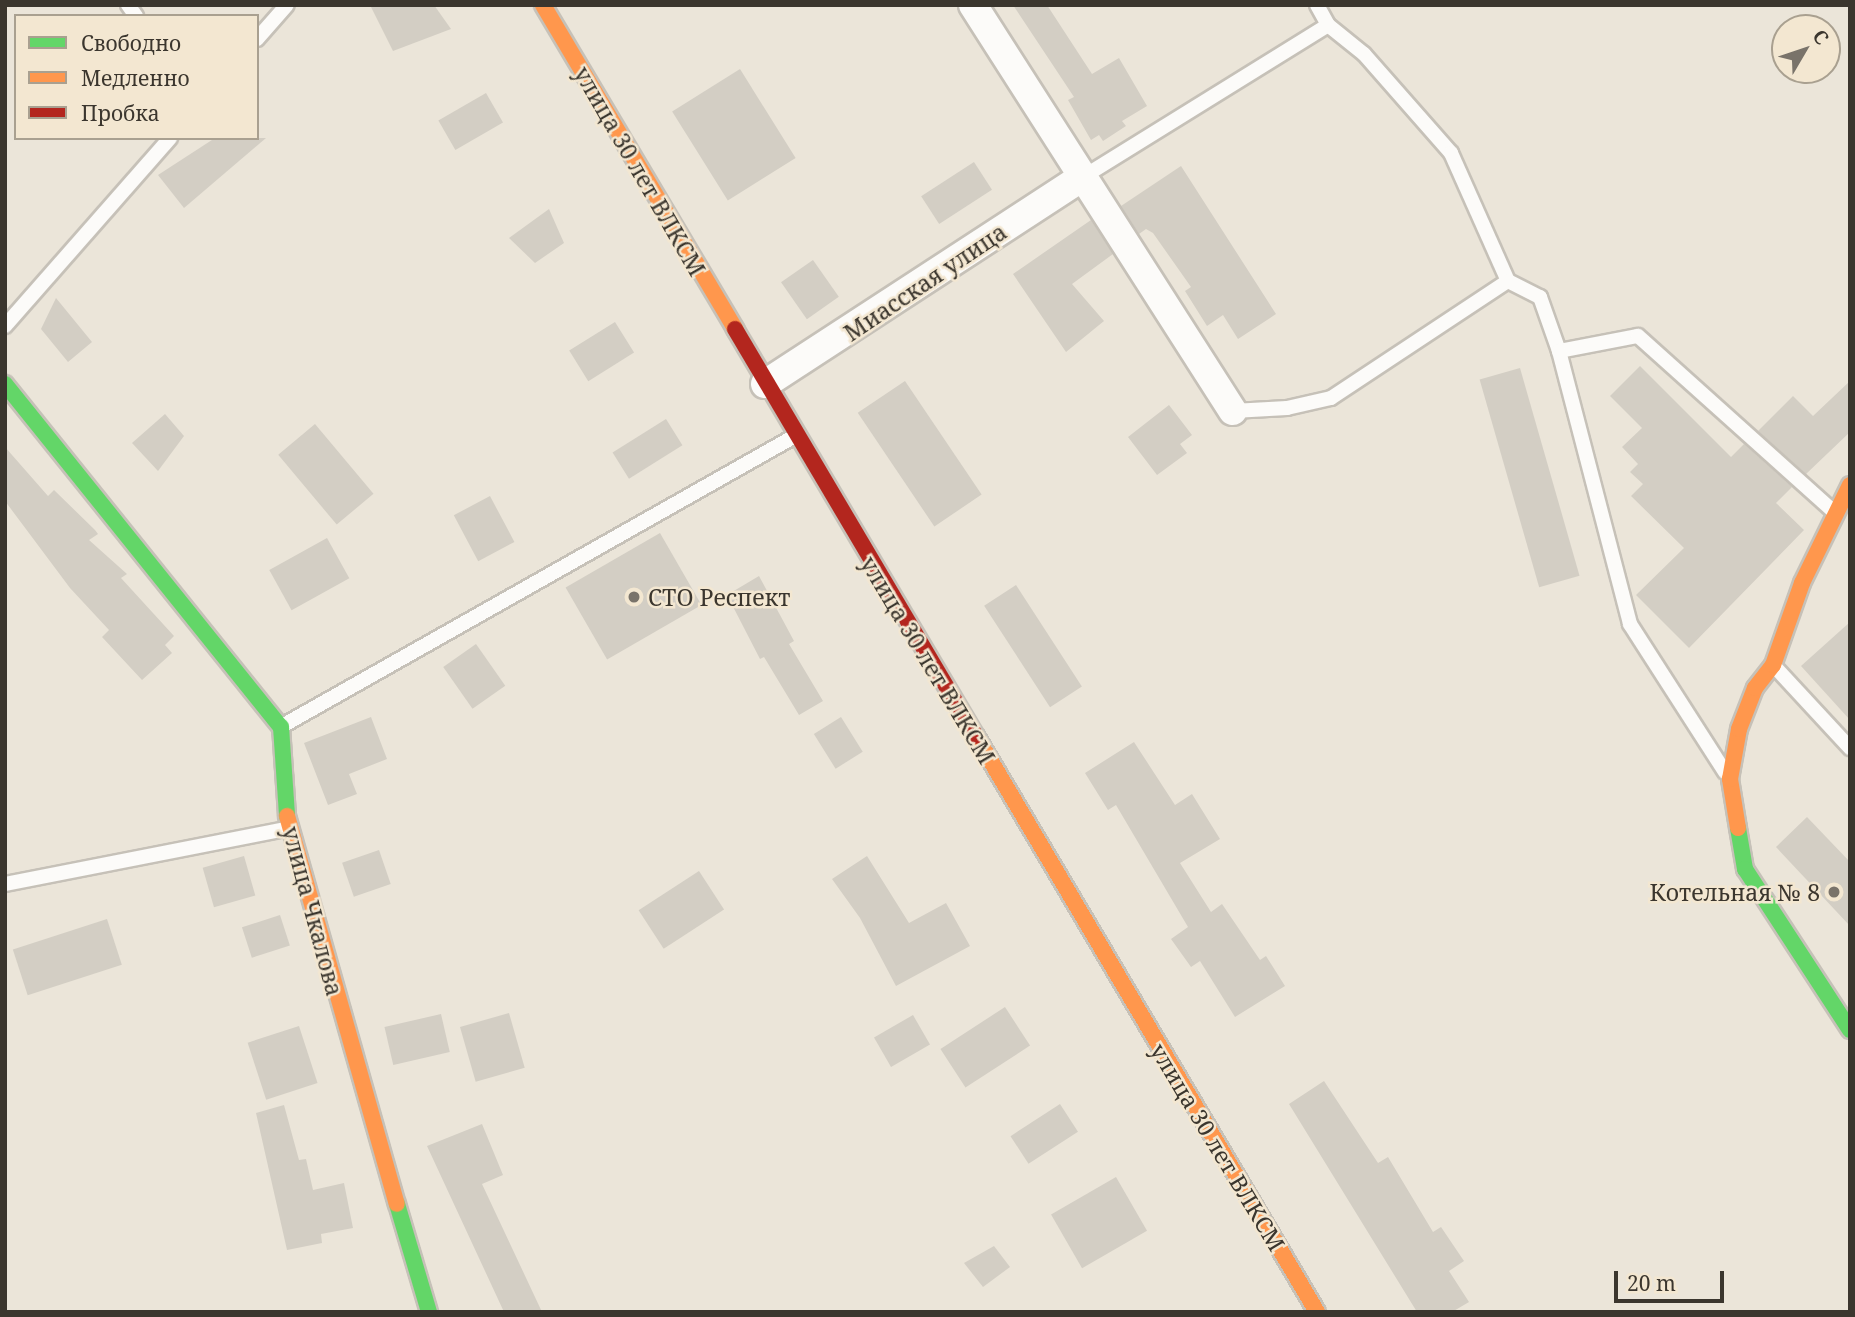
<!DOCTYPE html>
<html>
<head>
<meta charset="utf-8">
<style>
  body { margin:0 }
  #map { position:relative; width:1855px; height:1317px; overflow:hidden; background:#ebe5d9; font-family:"Noto Serif",serif }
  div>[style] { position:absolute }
  .building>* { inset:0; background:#d3cec4; transform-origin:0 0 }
  .roads { filter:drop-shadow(2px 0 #c6c1b8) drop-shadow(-2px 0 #c6c1b8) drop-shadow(0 2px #c6c1b8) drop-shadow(0 -2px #c6c1b8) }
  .lane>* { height:14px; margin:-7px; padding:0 7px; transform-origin:7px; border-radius:7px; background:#fcfbf9 }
  .street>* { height:28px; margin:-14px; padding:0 14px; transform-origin:14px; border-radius:14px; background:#fcfbf9 }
  .fast>* { height:16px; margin:-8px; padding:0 8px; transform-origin:8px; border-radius:8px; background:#63d668 }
  .slow>* { height:16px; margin:-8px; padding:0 8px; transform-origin:8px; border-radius:8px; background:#ff974d }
  .jam>* { height:16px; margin:-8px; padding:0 8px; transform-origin:8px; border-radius:8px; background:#b3261e }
  .dots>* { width:19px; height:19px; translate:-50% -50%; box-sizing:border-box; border:4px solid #f3e7d1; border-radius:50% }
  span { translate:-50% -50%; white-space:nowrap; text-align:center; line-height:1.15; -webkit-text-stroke:5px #f3e7d1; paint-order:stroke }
  .street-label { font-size:23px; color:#3b362e }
  .poi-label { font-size:23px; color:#3b362e }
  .left { translate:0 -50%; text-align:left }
  .right { translate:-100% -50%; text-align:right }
  .frame { position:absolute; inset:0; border:7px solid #3b362e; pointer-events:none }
  .legend { position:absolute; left:14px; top:14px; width:245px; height:126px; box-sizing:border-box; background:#f3e7d1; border:2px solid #a9a090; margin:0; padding:9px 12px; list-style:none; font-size:21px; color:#3b362e }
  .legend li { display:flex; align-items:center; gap:14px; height:35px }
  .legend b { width:35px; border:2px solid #a9a090 }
  .north { position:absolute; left:1771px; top:14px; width:70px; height:70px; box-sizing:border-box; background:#f3e7d1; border:2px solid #a9a090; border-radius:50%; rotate:51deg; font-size:19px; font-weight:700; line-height:28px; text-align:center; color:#3b362e }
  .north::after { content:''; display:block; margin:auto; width:24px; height:32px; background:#79736a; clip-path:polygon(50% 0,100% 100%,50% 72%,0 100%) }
  .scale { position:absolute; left:1614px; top:1271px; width:110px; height:32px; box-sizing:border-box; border:4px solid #3b362e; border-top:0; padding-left:9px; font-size:21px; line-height:24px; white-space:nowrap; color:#3b362e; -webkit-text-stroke:5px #f3e7d1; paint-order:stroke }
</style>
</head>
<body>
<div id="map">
  <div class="building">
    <div style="clip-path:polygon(370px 5px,434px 5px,451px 29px,393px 51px)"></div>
    <div style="clip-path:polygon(1013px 5px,1047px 5px,1092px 74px,1119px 58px,1147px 106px,1122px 121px,1126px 126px,1103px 141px,1099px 135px,1091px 140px,1068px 100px,1074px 97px)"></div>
    <div style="left:740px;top:69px;width:105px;height:80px;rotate:58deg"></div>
    <div style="left:486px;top:93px;width:34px;height:55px;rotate:60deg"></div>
    <div style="clip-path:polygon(215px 138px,266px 138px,184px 208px,158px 175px)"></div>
    <div style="left:974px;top:162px;width:33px;height:63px;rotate:57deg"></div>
    <div style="clip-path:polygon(1181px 166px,1276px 314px,1238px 339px,1223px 315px,1207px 326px,1185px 291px,1191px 287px,1153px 233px,1146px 229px,1139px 234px,1121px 206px)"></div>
    <div style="clip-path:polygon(549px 209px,564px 243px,535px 263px,509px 238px)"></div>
    <div style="clip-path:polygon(1091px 220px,1113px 254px,1072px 284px,1104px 321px,1066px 352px,1013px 274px)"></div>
    <div style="left:813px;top:260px;width:45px;height:39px;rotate:55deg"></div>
    <div style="clip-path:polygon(56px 298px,92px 342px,68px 362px,41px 329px)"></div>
    <div style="left:615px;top:322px;width:36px;height:54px;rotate:58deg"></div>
    <div style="clip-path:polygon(1640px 366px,1731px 457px,1744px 444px,1792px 487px,1776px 503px,1804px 530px,1689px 648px,1636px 595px,1684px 548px,1631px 496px,1643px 484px,1630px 472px,1638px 464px,1622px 447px,1642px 428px,1610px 396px)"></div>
    <div style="left:1520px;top:368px;width:216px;height:42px;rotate:74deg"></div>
    <div style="left:905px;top:381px;width:137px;height:57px;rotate:56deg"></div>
    <div style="clip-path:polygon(1850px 381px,1850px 432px,1806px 474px,1758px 431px,1793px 396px,1813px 416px)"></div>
    <div style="clip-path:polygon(1169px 405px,1192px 435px,1180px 444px,1187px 453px,1157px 475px,1128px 437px)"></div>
    <div style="clip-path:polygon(165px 414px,184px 436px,158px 471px,132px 443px)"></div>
    <div style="left:666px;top:419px;width:31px;height:63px;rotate:58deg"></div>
    <div style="left:315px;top:424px;width:91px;height:48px;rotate:50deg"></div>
    <div style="clip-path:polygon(5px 447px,48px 496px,54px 490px,95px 530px,98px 534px,89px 540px,127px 574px,121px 578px,174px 636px,165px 645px,172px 653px,142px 680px,102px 637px,109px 630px,70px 588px,5px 501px)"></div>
    <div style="left:490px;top:496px;width:52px;height:41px;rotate:62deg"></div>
    <div style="left:660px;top:533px;width:83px;height:109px;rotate:60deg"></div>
    <div style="left:327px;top:538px;width:46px;height:66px;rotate:61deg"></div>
    <div style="clip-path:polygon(759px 576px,794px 641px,789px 644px,823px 701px,799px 715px,764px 657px,760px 659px,727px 595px)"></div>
    <div style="left:1016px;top:585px;width:121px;height:38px;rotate:57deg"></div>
    <div style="clip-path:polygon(1850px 622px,1850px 720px,1801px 666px)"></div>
    <div style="left:476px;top:644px;width:51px;height:40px;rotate:55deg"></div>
    <div style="clip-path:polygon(371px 717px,387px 759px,349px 774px,357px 794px,328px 805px,304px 743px)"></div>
    <div style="left:841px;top:717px;width:41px;height:32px;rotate:58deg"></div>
    <div style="clip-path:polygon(1134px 742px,1175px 805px,1192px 794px,1220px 839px,1180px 863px,1211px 912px,1222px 904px,1260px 960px,1266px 956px,1285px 986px,1235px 1017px,1200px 961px,1191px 967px,1171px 939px,1188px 927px,1116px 805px,1108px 810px,1085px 773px)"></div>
    <div style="clip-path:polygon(1807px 817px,1850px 862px,1850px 926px,1776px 847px)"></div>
    <div style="left:379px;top:850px;width:36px;height:39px;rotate:71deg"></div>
    <div style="left:244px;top:856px;width:41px;height:43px;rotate:74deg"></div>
    <div style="clip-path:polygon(867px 856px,909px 923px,946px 903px,970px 946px,896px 986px,860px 918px,832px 879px)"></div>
    <div style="left:699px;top:871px;width:46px;height:72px;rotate:57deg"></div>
    <div style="left:280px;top:915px;width:32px;height:40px;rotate:72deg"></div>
    <div style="left:107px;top:919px;width:48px;height:99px;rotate:72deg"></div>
    <div style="left:1005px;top:1007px;width:46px;height:77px;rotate:57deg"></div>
    <div style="left:509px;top:1013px;width:57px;height:51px;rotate:74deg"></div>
    <div style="left:441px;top:1014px;width:39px;height:58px;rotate:77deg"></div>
    <div style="left:913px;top:1015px;width:34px;height:45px;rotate:60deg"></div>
    <div style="left:299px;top:1026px;width:60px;height:54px;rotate:72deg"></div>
    <div style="clip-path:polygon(1324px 1081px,1378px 1163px,1388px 1157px,1433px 1232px,1441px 1227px,1464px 1261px,1449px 1271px,1469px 1302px,1452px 1312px,1417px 1312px,1289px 1104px)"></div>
    <div style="left:1060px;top:1104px;width:33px;height:59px;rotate:57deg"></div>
    <div style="clip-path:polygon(284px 1105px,299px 1160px,306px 1159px,313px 1190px,344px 1183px,353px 1228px,321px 1234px,322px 1243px,287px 1250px,256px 1113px)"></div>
    <div style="clip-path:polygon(482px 1124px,503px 1175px,482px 1184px,542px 1312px,504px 1312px,427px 1146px)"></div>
    <div style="left:1116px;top:1177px;width:62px;height:75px;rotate:60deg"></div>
    <div style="clip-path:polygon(994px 1246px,1010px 1267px,983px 1287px,964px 1263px)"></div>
  </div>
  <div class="roads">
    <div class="lane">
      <div style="left:128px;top:5px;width:14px;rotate:54deg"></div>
      <div style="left:1317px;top:5px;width:23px;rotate:61deg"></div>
      <div style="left:1328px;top:25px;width:46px;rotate:38.9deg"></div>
      <div style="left:1364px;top:54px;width:132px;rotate:48.7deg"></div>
      <div style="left:1451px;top:153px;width:140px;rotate:66deg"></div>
      <div style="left:257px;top:39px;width:45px;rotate:-48.6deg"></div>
      <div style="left:1083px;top:177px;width:288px;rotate:-31.8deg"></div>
      <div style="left:5px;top:326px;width:250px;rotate:-48.7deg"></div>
      <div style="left:1559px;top:351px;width:80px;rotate:-10.8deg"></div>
      <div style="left:1638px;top:336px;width:262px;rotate:41.9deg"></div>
      <div style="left:1233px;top:411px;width:54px;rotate:-3.2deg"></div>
      <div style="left:1287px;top:408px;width:45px;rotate:-12.8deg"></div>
      <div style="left:1331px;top:398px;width:212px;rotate:-33.5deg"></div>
      <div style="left:1508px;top:281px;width:36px;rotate:27deg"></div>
      <div style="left:1540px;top:297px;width:57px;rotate:70.6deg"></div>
      <div style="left:1559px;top:351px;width:282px;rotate:75.4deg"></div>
      <div style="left:1630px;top:624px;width:176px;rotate:57.3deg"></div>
      <div style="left:1774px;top:666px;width:112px;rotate:47.2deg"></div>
      <div style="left:282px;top:726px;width:589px;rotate:-29.48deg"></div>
      <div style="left:5px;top:884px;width:286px;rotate:-11.1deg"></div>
    </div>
    <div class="street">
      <div style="left:973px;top:5px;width:482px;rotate:57.4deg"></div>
      <div style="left:765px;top:384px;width:379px;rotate:-33.1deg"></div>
    </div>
    <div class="fast">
      <div style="left:5px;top:384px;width:440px;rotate:51.2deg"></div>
      <div style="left:281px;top:727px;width:89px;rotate:86.1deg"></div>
      <div style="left:1738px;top:828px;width:42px;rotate:80.3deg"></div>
      <div style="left:1745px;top:869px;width:192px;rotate:56.9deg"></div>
      <div style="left:397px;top:1204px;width:113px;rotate:73.5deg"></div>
    </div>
    <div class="slow">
      <div style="left:543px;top:5px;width:377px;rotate:59.3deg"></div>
      <div style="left:976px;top:736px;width:669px;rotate:59.37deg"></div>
      <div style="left:287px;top:816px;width:403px;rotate:74.2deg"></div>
      <div style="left:1738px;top:828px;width:50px;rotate:-99.3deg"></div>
      <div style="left:1730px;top:779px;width:51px;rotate:-79.8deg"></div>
      <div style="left:1739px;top:729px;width:44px;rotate:-68.7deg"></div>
      <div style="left:1755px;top:688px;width:29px;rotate:-52deg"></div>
      <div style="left:1773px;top:665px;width:87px;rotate:-70.5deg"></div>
      <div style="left:1802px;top:583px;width:109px;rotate:-63.9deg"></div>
    </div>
    <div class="jam">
      <div style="left:735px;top:329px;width:473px;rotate:59.4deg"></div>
    </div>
  </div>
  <div class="dots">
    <div style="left:634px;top:597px;background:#79736a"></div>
    <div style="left:1834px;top:892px;background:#79736a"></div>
  </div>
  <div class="street-label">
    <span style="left:640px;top:171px;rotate:60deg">улица 30 лет ВЛКСМ</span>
    <span style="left:925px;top:282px;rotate:-34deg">Миасская улица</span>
    <span style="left:928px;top:660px;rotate:59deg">улица 30 лет ВЛКСМ</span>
    <span style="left:313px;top:911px;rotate:75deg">улица Чкалова</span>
    <span style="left:1218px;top:1147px;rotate:59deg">улица 30 лет ВЛКСМ</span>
  </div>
  <div class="poi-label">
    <span class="left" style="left:648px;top:597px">СТО Респект</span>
    <span class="right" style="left:1820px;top:892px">Котельная № 8</span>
  </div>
  <div class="frame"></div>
  <ul class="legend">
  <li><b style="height:9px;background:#63d668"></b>Свободно</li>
  <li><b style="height:9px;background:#ff974d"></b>Медленно</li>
  <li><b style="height:9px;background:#b3261e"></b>Пробка</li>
  </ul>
  <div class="north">С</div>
  <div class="scale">20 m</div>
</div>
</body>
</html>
